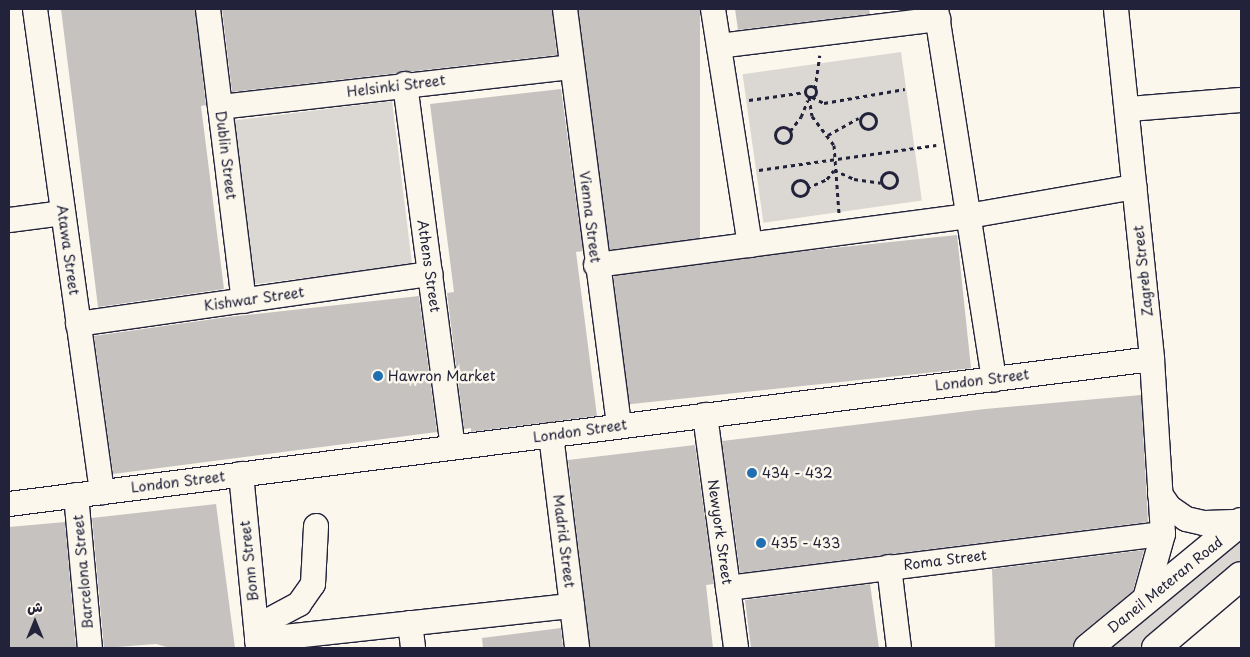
<!DOCTYPE html>
<html>
<head>
<meta charset="utf-8">
<style>
  body { margin:0 }
  #map { position:relative; width:1250px; height:657px; overflow:hidden; background:#fbf7ec; font-family:"Playpen Sans","Playpen Sans Arabic",sans-serif }
  div>[style] { position:absolute }
  .green>* { inset:0; background:#dbd8d3; transform-origin:0 0 }
  .building>* { inset:0; background:#c6c2c0; transform-origin:0 0 }
  .path>* { height:3px; margin-top:-1.5px; transform-origin:0; background:repeating-linear-gradient(90deg,#22223b 0 4px,transparent 0 8px) }
  .path>.ring { margin:-1.5px; padding:0; box-sizing:content-box; background:none; border:3px solid #22223b; border-radius:50% }
  .roads { filter:drop-shadow(1px 0 #22223b) drop-shadow(-1px 0 #22223b) drop-shadow(0 1px #22223b) drop-shadow(0 -1px #22223b) }
  .minor>* { height:24px; margin:-12px; padding:0 12px; transform-origin:12px; border-radius:12px; background:#fbf7ec }
  .major>* { height:28px; margin:-14px; padding:0 14px; transform-origin:14px; border-radius:14px; background:#fbf7ec }
  .dots>* { width:14px; height:14px; translate:-50% -50%; box-sizing:border-box; border:2px solid #fbf7ec; border-radius:50% }
  span { translate:-50% -50%; white-space:nowrap; text-align:center; line-height:1.15; -webkit-text-stroke:5px #fbf7ec; paint-order:stroke }
  .street-label { font-size:14px; color:#22223b }
  .poi-label { font-size:14px; color:#22223b }
  .left { translate:0 -50%; text-align:left }
  .frame { position:absolute; inset:0; border:10px solid #22223b; pointer-events:none }
  .north { position:absolute; left:10px; top:597px; width:50px; height:50px; -webkit-text-stroke:4px #fbf7ec; paint-order:stroke; rotate:0deg; font-size:14px; font-weight:700; line-height:20px; text-align:center; color:#22223b }
  .north::after { content:''; display:block; margin:auto; width:18px; height:22px; background:#22223b; clip-path:polygon(50% 0,100% 100%,50% 72%,0 100%) }
</style>
</head>
<body>
<div id="map">
  <div class="green">
    <div style="left:901px;top:52px;width:150px;height:160px;rotate:82deg"></div>
    <div style="left:392px;top:101px;width:165px;height:162px;rotate:83deg"></div>
    <div style="clip-path:polygon(1241px 527px,1241px 571px,1152px 648px,1094px 648px)"></div>
  </div>
  <div class="building">
    <div style="clip-path:polygon(61px 9px,195px 9px,206px 105px,201px 106px,224px 289px,98px 307px)"></div>
    <div style="clip-path:polygon(222px 9px,552px 9px,557px 55px,232px 92px)"></div>
    <div style="left:579px;top:9px;width:121px;height:242px"></div>
    <div style="clip-path:polygon(735px 9px,869px 9px,870px 14px,738px 30px)"></div>
    <div style="clip-path:polygon(561px 89px,583px 251px,576px 252px,597px 416px,471px 432px,471px 428px,464px 429px,447px 293px,454px 292px,430px 104px)"></div>
    <div style="left:957px;top:235px;width:134px;height:346px;rotate:84deg"></div>
    <div style="clip-path:polygon(419px 296px,437px 432px,113px 474px,94px 336px,228px 317px)"></div>
    <div style="clip-path:polygon(1141px 395px,1148px 522px,740px 573px,722px 441px,985px 409px)"></div>
    <div style="clip-path:polygon(695px 445px,714px 584px,706px 585px,713px 648px,590px 648px,568px 460px)"></div>
    <div style="clip-path:polygon(216px 504px,235px 648px,170px 648px,156px 644px,104px 648px,92px 518px)"></div>
    <div style="clip-path:polygon(65px 522px,76px 648px,9px 648px,9px 527px)"></div>
    <div style="clip-path:polygon(1144px 550px,1133px 591px,1078px 636px,1073px 648px,995px 648px,992px 569px)"></div>
    <div style="clip-path:polygon(870px 584px,879px 648px,751px 648px,745px 600px)"></div>
    <div style="clip-path:polygon(561px 628px,563px 648px,483px 648px,482px 638px)"></div>
  </div>
  <div class="path">
    <div class="ring" style="left:805.5px;top:86.5px;width:8px;height:8px"></div>
    <div style="left:815px;top:89px;width:34px;rotate:-82deg"></div>
    <div style="left:809px;top:97px;width:19px;rotate:81deg"></div>
    <div style="left:812px;top:116px;width:36px;rotate:53deg"></div>
    <div style="left:834px;top:145px;width:68px;rotate:85.8deg"></div>
    <div style="left:812px;top:97px;width:13px;rotate:27deg"></div>
    <div style="left:824px;top:103px;width:82px;rotate:-9.8deg"></div>
    <div style="left:749px;top:100px;width:57px;rotate:-8.1deg"></div>
    <div class="ring" style="left:860px;top:113px;width:13px;height:13px"></div>
    <div class="ring" style="left:775px;top:127px;width:13px;height:13px"></div>
    <div style="left:790px;top:131px;width:18px;rotate:-52deg"></div>
    <div style="left:801px;top:117px;width:18px;rotate:-68deg"></div>
    <div style="left:828px;top:135px;width:35px;rotate:-29deg"></div>
    <div style="left:759px;top:170px;width:179px;rotate:-8deg"></div>
    <div class="ring" style="left:881px;top:172px;width:13px;height:13px"></div>
    <div class="ring" style="left:792px;top:180px;width:13px;height:13px"></div>
    <div style="left:807px;top:188px;width:22px;rotate:-24deg"></div>
    <div style="left:827px;top:179px;width:11px;rotate:-52deg"></div>
    <div style="left:834px;top:170px;width:22px;rotate:24deg"></div>
    <div style="left:854px;top:179px;width:27px;rotate:8deg"></div>
  </div>
  <div class="roads">
    <div class="minor">
      <div style="left:35px;top:9px;width:488px;rotate:82.1deg"></div>
      <div style="left:208px;top:9px;width:294px;rotate:83deg"></div>
      <div style="left:565px;top:9px;width:419px;rotate:82.6deg"></div>
      <div style="left:713px;top:9px;width:239px;rotate:81.1deg"></div>
      <div style="left:936px;top:9px;width:375px;rotate:81.1deg"></div>
      <div style="left:1116px;top:9px;width:352px;rotate:84.1deg"></div>
      <div style="left:1152px;top:359px;width:175px;rotate:86.4deg"></div>
      <div style="left:1163px;top:534px;width:71px;rotate:105.6deg"></div>
      <div style="left:719px;top:46px;width:221px;rotate:-7deg"></div>
      <div style="left:405px;top:84px;width:366px;rotate:82.5deg"></div>
      <div style="left:220px;top:107px;width:354px;rotate:-6.5deg"></div>
      <div style="left:1129px;top:109px;width:112px;rotate:-4.6deg"></div>
      <div style="left:9px;top:220px;width:54px;rotate:-7.4deg"></div>
      <div style="left:596px;top:265px;width:375px;rotate:-7.5deg"></div>
      <div style="left:968px;top:216px;width:169px;rotate:-9.9deg"></div>
      <div style="left:78px;top:324px;width:356px;rotate:-8.1deg"></div>
      <div style="left:705px;top:415px;width:235px;rotate:82.4deg"></div>
      <div style="left:551px;top:435px;width:215px;rotate:83deg"></div>
      <div style="left:241px;top:474px;width:175px;rotate:84.4deg"></div>
      <div style="left:1160px;top:494px;width:16px;rotate:55deg"></div>
      <div style="left:1169px;top:507px;width:21px;rotate:35deg"></div>
      <div style="left:1186px;top:519px;width:18px;rotate:13deg"></div>
      <div style="left:1204px;top:523px;width:37px;rotate:-2deg"></div>
      <div style="left:76px;top:495px;width:154px;rotate:84.8deg"></div>
      <div style="left:9px;top:504px;width:1152px;rotate:-7.23deg"></div>
      <div style="left:889px;top:567px;width:82px;rotate:83deg"></div>
      <div style="left:728px;top:588px;width:438px;rotate:-7.1deg"></div>
      <div style="left:410px;top:623px;width:25px;rotate:83deg"></div>
      <div style="left:256px;top:627px;width:49px;rotate:-28.1deg"></div>
      <div style="left:299px;top:604px;width:24px;rotate:-55deg"></div>
      <div style="left:313px;top:584px;width:58px;rotate:-87deg"></div>
      <div style="left:257px;top:640px;width:317px;rotate:-6.2deg"></div>
    </div>
    <div class="major">
      <div style="left:1088px;top:648px;width:198px;rotate:-39.5deg"></div>
      <div style="left:1156px;top:648px;width:111px;rotate:-40.3deg"></div>
    </div>
  </div>
  <div class="dots">
    <div style="left:378px;top:376px;background:#1f6fb2"></div>
    <div style="left:752px;top:473px;background:#1f6fb2"></div>
    <div style="left:761px;top:543px;background:#1f6fb2"></div>
  </div>
  <div class="street-label">
    <span style="left:396px;top:86px;rotate:-7deg">Helsinki Street</span>
    <span style="left:226px;top:155px;rotate:83deg">Dublin Street</span>
    <span style="left:590px;top:217px;rotate:83deg">Vienna Street</span>
    <span style="left:68px;top:250px;rotate:82deg">Atawa Street</span>
    <span style="left:429px;top:266px;rotate:82deg">Athens Street</span>
    <span style="left:1143px;top:271px;rotate:-96deg">Zagreb Street</span>
    <span style="left:254px;top:299px;rotate:-8deg">Kishwar Street</span>
    <span style="left:982px;top:380px;rotate:-7deg">London Street</span>
    <span style="left:580px;top:431px;rotate:-8deg">London Street</span>
    <span style="left:178px;top:482px;rotate:-7deg">London Street</span>
    <span style="left:720px;top:532px;rotate:82deg">Newyork Street</span>
    <span style="left:564px;top:541px;rotate:83deg">Madrid Street</span>
    <span style="left:945px;top:560px;rotate:-7deg">Roma Street</span>
    <span style="left:249px;top:561px;rotate:-96deg">Bonn Street</span>
    <span style="left:83px;top:572px;rotate:-95deg">Barcelona Street</span>
    <span style="left:1165px;top:585px;rotate:-39deg">Daneil Meteran Road</span>
  </div>
  <div class="poi-label">
    <span class="left" style="left:388px;top:376px">Hawron Market</span>
    <span class="left" style="left:762px;top:473px">434 - 432</span>
    <span class="left" style="left:771px;top:543px">435 - 433</span>
  </div>
  <div class="frame"></div>
  <div class="north">ش</div>
</div>
</body>
</html>
